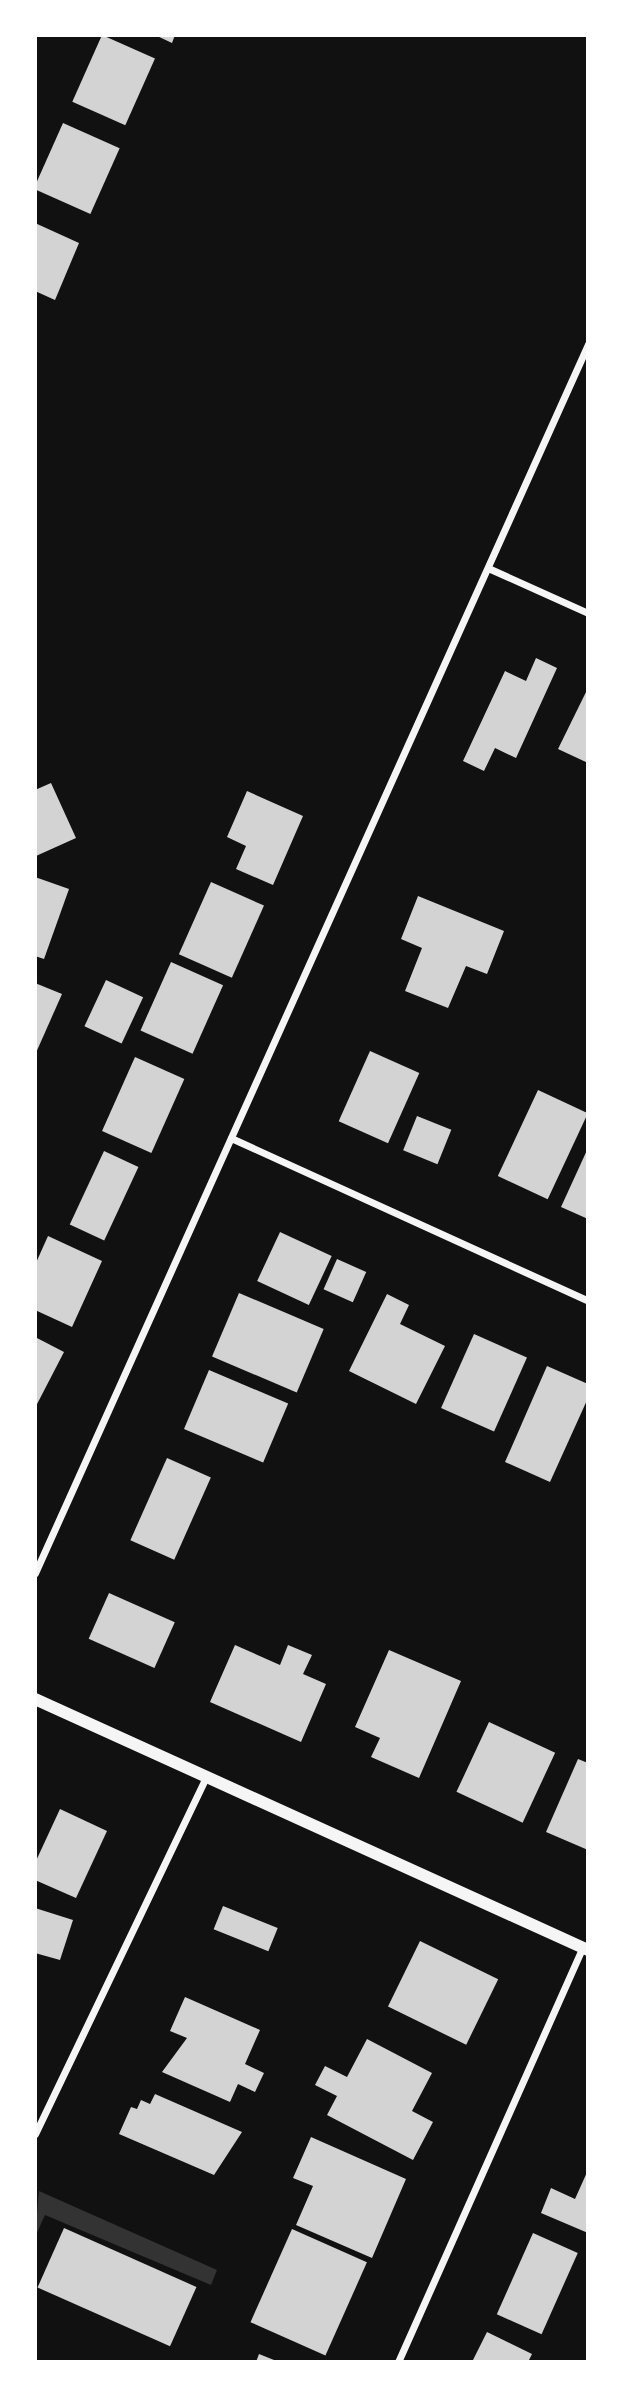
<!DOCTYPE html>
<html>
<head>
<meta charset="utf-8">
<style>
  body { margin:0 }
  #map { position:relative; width:623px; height:2397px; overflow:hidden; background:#111; font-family:"Sofia Sans Condensed",sans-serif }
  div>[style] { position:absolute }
  .water>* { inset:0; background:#333 }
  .building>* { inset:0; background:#d3d3d3; transform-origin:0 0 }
  .minor>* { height:7px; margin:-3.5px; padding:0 3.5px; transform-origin:3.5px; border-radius:3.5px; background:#f5f5f5 }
  .tertiary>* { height:12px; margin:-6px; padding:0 6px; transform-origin:6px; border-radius:6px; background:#f5f5f5 }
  span { translate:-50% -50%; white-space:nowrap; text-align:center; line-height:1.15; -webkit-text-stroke:6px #fff; paint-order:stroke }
  .frame { position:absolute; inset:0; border:37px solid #fff; pointer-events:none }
</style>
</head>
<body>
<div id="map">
  <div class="water">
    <div style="clip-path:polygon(39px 2191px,217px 2270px,211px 2285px,45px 2215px,35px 2237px)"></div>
  </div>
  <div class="building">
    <div style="left:102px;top:35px;width:58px;height:73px;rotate:24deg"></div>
    <div style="clip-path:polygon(155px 35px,175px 35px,172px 43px)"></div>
    <div style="left:63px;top:123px;width:62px;height:72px;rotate:24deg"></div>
    <div style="clip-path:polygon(35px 223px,79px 243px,55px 300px,35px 291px)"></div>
    <div style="clip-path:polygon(536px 658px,557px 668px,516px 758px,495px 748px,484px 771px,463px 761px,505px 671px,526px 681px)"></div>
    <div style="clip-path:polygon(588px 688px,588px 763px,558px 749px)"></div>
    <div style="clip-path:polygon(51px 783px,76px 838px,36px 856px,35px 790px)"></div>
    <div style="clip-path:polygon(247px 791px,303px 816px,273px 885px,236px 869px,246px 846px,227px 837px)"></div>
    <div style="clip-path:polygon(35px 877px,69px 889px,44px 959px,35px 956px)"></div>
    <div style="left:211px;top:882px;width:58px;height:79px;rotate:24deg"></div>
    <div style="clip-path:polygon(418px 896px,504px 931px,487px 974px,466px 966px,448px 1008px,405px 991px,422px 948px,401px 939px)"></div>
    <div style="left:171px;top:962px;width:57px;height:75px;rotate:24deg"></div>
    <div style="left:106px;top:980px;width:41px;height:51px;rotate:25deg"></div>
    <div style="clip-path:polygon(35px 983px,62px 994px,35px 1055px)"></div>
    <div style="left:370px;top:1051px;width:54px;height:77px;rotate:24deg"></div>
    <div style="left:135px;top:1057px;width:54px;height:81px;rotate:24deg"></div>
    <div style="left:538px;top:1090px;width:55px;height:95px;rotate:25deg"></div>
    <div style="left:417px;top:1116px;width:37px;height:37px;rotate:22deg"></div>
    <div style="clip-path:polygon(588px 1148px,588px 1219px,561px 1207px)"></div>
    <div style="left:104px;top:1151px;width:38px;height:81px;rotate:25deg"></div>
    <div style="left:280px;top:1232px;width:57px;height:54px;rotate:25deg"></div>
    <div style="clip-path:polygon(48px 1236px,102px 1261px,72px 1327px,35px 1310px,35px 1265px)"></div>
    <div style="left:337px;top:1259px;width:32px;height:33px;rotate:24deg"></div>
    <div style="left:239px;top:1293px;width:92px;height:69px;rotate:23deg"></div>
    <div style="clip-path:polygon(387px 1294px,409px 1305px,400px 1324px,445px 1346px,416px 1404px,349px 1371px)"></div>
    <div style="left:474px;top:1334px;width:58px;height:81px;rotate:24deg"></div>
    <div style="clip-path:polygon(35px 1337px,64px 1352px,35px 1408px)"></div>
    <div style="clip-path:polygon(547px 1366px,588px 1384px,588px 1398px,550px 1482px,505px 1462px)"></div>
    <div style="left:209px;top:1370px;width:86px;height:64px;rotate:23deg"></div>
    <div style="left:167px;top:1458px;width:48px;height:90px;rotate:24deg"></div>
    <div style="left:109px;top:1593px;width:72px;height:50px;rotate:24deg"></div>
    <div style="clip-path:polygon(235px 1645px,280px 1665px,288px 1645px,312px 1655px,303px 1674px,326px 1684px,301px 1742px,210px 1702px)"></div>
    <div style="clip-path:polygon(389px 1650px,461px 1681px,419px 1778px,371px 1757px,380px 1738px,355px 1727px)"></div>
    <div style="left:489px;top:1722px;width:73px;height:77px;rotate:25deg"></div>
    <div style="clip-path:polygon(578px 1759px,588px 1763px,588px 1850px,546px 1832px)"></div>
    <div style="clip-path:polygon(60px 1809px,107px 1831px,76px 1898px,35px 1880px,35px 1863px)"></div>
    <div style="left:223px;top:1906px;width:59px;height:25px;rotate:22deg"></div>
    <div style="clip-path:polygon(35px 1908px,73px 1920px,60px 1960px,35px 1953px)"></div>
    <div style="left:420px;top:1941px;width:87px;height:73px;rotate:26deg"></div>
    <div style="clip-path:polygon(185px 1997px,260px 2030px,245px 2064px,264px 2073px,255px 2092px,238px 2084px,230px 2102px,162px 2072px,187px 2038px,170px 2031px)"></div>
    <div style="clip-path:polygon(367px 2039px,432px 2073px,412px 2111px,433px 2122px,413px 2160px,327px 2115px,337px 2096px,315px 2085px,325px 2066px,347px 2077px)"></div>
    <div style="clip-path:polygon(155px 2094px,242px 2132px,214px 2175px,119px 2134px,131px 2107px,137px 2109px,141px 2100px,150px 2104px)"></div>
    <div style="clip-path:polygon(311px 2137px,406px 2179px,372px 2258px,296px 2225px,313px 2186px,293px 2178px)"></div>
    <div style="clip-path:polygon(588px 2170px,588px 2233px,541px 2213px,551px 2188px,575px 2199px)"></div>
    <div style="left:64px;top:2228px;width:145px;height:65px;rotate:24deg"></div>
    <div style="left:292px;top:2229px;width:82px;height:102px;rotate:24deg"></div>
    <div style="left:533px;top:2233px;width:49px;height:89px;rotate:24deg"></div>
    <div style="clip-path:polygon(487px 2332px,532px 2354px,528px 2362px,472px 2362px)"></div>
    <div style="clip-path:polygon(259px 2354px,279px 2362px,256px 2362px)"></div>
  </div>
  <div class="minor">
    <div style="left:488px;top:568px;width:110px;rotate:24.2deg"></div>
    <div style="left:231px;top:1138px;width:392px;rotate:24.5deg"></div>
    <div style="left:35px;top:1573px;width:1348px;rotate:-65.77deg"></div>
    <div style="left:35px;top:2134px;width:394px;rotate:-64.4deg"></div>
    <div style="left:398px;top:2362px;width:453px;rotate:-66deg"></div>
  </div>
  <div class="tertiary">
    <div style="left:35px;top:1699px;width:607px;rotate:24.41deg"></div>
  </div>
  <div class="frame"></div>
</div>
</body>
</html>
